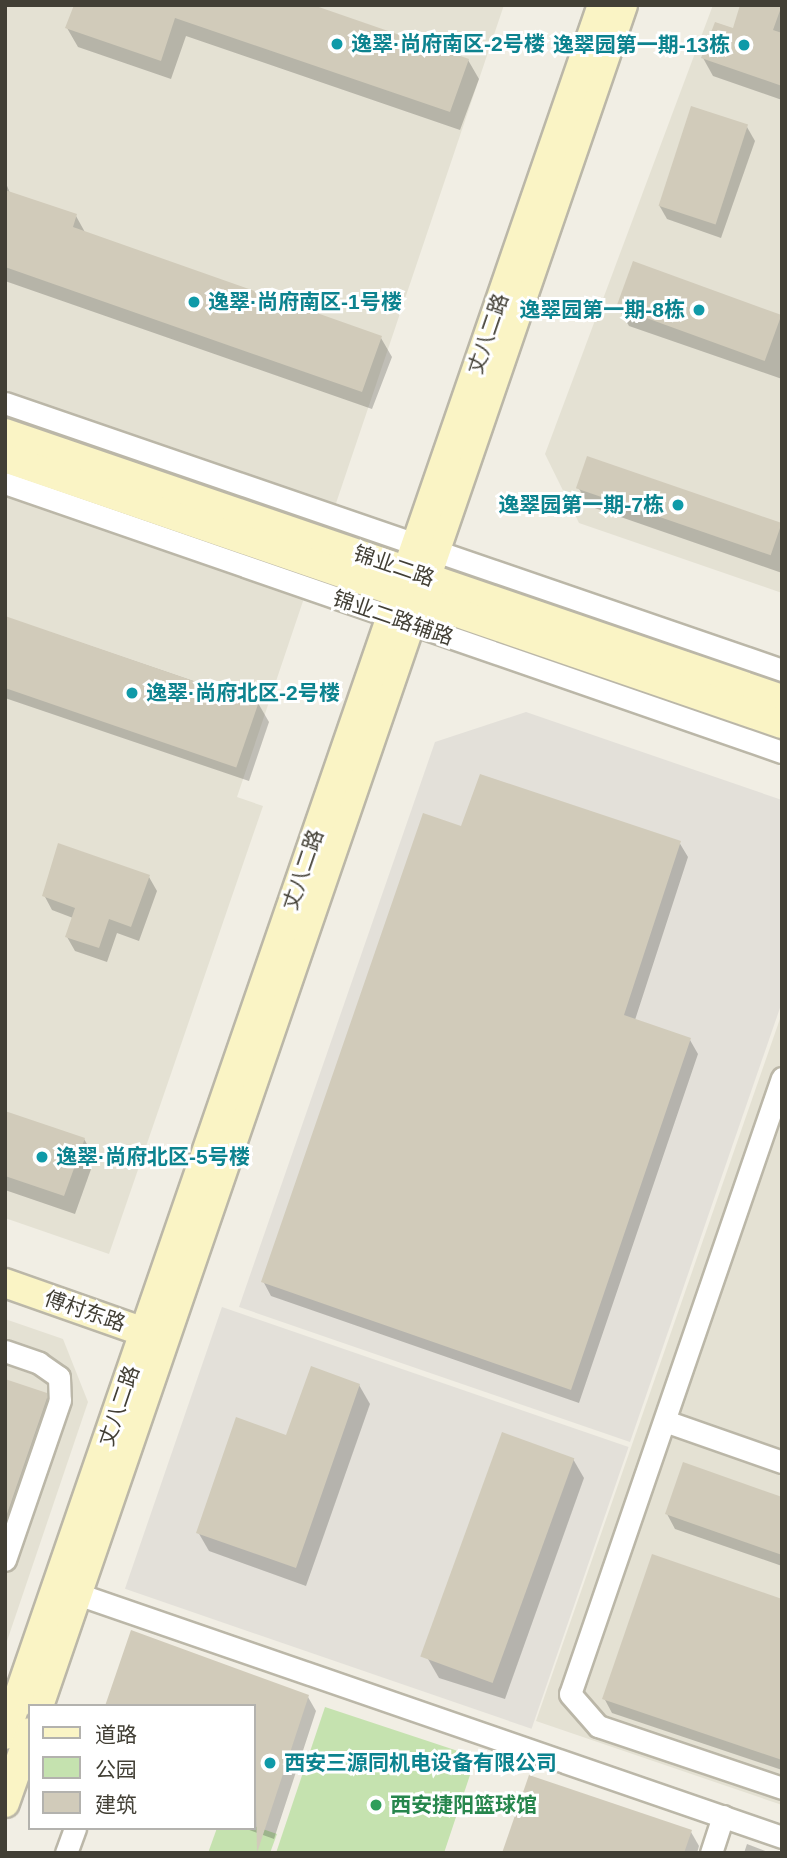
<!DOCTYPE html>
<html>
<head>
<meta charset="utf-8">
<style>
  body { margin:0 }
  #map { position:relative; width:787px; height:1858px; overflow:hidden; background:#f1eee4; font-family:Helvetica,"Noto Sans SC",sans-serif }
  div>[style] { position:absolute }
  .residential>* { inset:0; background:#e4e1d3 }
  .industrial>* { inset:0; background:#e3e0d9; transform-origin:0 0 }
  .green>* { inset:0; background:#c5e2af }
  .shadow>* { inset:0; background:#0003 }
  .building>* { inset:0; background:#d1cbba; transform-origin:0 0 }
  .roads { filter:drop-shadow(2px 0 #bbb7a8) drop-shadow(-2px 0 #bbb7a8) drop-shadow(0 2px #bbb7a8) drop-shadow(0 -2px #bbb7a8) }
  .street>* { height:21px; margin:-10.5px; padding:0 10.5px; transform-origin:10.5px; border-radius:10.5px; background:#fff }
  .secondary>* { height:28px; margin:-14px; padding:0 14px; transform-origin:14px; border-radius:14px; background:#faf4c5 }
  .dots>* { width:19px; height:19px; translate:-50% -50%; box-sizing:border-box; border:4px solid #fff; border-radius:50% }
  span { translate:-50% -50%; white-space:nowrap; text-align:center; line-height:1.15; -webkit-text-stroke:6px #fff; paint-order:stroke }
  .culture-label { font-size:21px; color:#0d838f; font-weight:700 }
  .left { translate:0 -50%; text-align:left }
  .right { translate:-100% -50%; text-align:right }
  .street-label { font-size:21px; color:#423f35 }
  .leisure-label { font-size:21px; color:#27864d; font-weight:700 }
  .frame { position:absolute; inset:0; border:7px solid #423f35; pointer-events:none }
  .legend { position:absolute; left:28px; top:1704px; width:228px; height:126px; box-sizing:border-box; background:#fff; border:2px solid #b3b2ae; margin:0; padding:9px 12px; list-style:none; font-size:21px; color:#423f35 }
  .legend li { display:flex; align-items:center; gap:14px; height:35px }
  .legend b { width:35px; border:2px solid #b3b2ae }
</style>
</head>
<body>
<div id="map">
  <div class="residential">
    <div style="clip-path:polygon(5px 5px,504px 5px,237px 797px,263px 806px,109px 1254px,5px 1218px)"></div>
    <div style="clip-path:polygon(713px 5px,782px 5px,782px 593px,579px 523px,545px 454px)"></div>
    <div style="clip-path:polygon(782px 1013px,782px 1805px,536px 1721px)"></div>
    <div style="clip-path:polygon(5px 1319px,63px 1339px,88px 1402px,5px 1647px)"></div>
  </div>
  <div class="industrial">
    <div style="clip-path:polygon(526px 712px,782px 800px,782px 1002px,630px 1442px,239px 1307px,435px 742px)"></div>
    <div style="left:222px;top:1307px;width:430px;height:298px;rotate:19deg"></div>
  </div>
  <div class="green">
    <div style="clip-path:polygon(325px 1707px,476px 1757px,444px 1853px,276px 1853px)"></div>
    <div style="clip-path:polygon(254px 1826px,277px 1834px,270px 1853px,208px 1853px,217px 1828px)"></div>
  </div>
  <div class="shadow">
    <div style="clip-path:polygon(308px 5px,468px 60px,479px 79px,460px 130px,186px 36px,171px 79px,78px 47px,67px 28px)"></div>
    <div style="clip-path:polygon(782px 5px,782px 100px,713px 76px,703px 58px,734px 30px)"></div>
    <div style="clip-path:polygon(747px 127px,755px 141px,721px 238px,667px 219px,659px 205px)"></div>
    <div style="clip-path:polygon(5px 181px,10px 193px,76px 216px,86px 234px,381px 338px,392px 357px,372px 409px,5px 281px)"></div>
    <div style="clip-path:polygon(618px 307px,782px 316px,782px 379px,629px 326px)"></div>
    <div style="clip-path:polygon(578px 487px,782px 524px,782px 573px,589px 506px)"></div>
    <div style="clip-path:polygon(5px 617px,258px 703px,269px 722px,249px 781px,5px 698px)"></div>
    <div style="clip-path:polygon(462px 828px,679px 842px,688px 857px,635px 1020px,690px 1040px,698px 1054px,579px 1403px,271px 1296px,263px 1281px)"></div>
    <div style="clip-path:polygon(149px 877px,157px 891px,139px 941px,117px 933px,107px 962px,75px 951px,67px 937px,73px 918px,52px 910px,44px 895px)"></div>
    <div style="clip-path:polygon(5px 1113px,84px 1139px,95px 1158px,75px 1214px,5px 1190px)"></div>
    <div style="clip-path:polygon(5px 1380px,45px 1394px,56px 1413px,5px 1567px)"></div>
    <div style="clip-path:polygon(359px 1385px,370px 1404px,306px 1586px,209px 1551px,198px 1532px,287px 1437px)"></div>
    <div style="clip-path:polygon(573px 1459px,584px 1478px,505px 1699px,439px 1678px,428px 1659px)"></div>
    <div style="clip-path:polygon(782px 1499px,782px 1566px,675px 1529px,667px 1514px)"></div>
    <div style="clip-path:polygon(782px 1601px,782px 1770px,612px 1713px,604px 1698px)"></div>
    <div style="clip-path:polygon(308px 1697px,316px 1711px,274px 1839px,244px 1828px,254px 1828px,254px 1706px)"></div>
    <div style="clip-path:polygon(691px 1832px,699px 1846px,697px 1853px,504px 1853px)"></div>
    <div style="clip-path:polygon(747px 1844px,771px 1853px,744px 1853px)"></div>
  </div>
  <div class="building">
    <div style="clip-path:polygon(74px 5px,313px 5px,469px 59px,450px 112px,175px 18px,161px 61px,65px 28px)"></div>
    <div style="clip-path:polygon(740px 5px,782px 5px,773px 30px,782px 33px,782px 86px,701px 58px,715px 22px,733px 28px)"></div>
    <div style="left:691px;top:106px;width:60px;height:105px;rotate:18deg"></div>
    <div style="clip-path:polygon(5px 190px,77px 214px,73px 227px,382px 336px,362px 392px,5px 267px)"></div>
    <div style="left:633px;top:261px;width:158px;height:49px;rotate:20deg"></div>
    <div style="left:587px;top:456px;width:206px;height:34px;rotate:19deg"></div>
    <div style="left:5px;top:616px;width:268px;height:68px;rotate:19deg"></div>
    <div style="clip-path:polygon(480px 774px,681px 841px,624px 1015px,691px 1038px,571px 1390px,261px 1282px,423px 813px,461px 826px)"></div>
    <div style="clip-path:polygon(58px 843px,150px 875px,131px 927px,109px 919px,99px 948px,65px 937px,75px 908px,42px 896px)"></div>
    <div style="clip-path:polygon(5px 1111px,85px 1138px,64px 1196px,5px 1176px)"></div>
    <div style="clip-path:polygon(311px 1366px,360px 1384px,296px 1568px,196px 1533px,236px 1417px,286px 1435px)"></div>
    <div style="clip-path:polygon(5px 1379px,47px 1393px,47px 1398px,7px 1514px)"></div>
    <div style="left:502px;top:1432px;width:77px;height:239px;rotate:20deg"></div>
    <div style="clip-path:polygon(683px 1462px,782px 1497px,782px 1555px,665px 1514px)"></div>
    <div style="clip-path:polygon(652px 1554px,782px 1599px,782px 1760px,602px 1699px)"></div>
    <div style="clip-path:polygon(131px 1630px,309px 1695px,257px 1853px,254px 1706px,105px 1706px)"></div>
    <div style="clip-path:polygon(529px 1775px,692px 1830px,684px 1853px,502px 1853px)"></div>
  </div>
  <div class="roads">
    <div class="street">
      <div style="left:5px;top:403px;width:822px;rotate:18.96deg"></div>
      <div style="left:5px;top:483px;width:822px;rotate:19.1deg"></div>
      <div style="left:782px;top:1078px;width:651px;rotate:108.99deg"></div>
      <div style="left:570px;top:1694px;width:43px;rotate:48.8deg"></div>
      <div style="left:598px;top:1726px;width:194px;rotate:18.6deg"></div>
      <div style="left:5px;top:1351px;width:36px;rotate:19deg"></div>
      <div style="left:39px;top:1363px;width:24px;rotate:35deg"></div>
      <div style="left:59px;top:1377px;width:23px;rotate:88deg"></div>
      <div style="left:60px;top:1400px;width:169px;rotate:109deg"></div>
      <div style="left:665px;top:1421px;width:124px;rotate:19.3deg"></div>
      <div style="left:66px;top:1590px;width:757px;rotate:19.03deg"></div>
      <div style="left:66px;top:1853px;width:27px;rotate:-70deg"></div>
      <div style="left:711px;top:1853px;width:39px;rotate:-72deg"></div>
    </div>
    <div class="secondary">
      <div style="left:5px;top:433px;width:821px;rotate:18.9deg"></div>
      <div style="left:5px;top:458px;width:821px;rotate:18.9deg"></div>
      <div style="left:5px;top:1283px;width:165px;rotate:19.4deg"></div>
      <div style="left:39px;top:1706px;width:1798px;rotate:-71.05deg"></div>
      <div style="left:5px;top:1735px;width:1830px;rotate:-70.96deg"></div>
      <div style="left:5px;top:1803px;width:75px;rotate:-70.6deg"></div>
    </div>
  </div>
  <div class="dots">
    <div style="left:337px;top:44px;background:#0f9aa8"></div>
    <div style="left:744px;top:45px;background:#0f9aa8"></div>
    <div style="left:194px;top:302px;background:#0f9aa8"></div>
    <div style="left:699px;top:310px;background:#0f9aa8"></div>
    <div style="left:678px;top:505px;background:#0f9aa8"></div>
    <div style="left:132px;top:693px;background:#0f9aa8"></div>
    <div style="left:42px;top:1157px;background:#0f9aa8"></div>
    <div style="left:270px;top:1763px;background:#0f9aa8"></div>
    <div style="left:376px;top:1805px;background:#2e9e5b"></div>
  </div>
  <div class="culture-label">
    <span class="left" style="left:351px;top:44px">逸翠·尚府南区-2号楼</span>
    <span class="right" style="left:730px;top:45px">逸翠园第一期-13栋</span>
    <span class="left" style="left:208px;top:302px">逸翠·尚府南区-1号楼</span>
    <span class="right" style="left:685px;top:310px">逸翠园第一期-8栋</span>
    <span class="right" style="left:664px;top:505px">逸翠园第一期-7栋</span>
    <span class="left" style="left:146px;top:693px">逸翠·尚府北区-2号楼</span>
    <span class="left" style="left:56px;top:1157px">逸翠·尚府北区-5号楼</span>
    <span class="left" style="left:284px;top:1763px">西安三源同机电设备有限公司</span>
  </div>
  <div class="street-label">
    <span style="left:488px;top:334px;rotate:-71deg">丈八二路</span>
    <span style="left:394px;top:566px;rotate:19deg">锦业二路</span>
    <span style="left:393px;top:618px;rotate:19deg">锦业二路辅路</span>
    <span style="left:303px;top:870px;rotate:-71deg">丈八二路</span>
    <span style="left:85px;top:1311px;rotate:19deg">傅村东路</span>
    <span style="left:119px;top:1406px;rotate:-71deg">丈八二路</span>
  </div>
  <div class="leisure-label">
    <span class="left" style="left:390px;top:1805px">西安捷阳篮球馆</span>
  </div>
  <div class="frame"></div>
  <ul class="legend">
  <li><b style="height:9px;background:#faf4c5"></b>道路</li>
  <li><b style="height:19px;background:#c5e2af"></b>公园</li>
  <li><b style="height:19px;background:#d1cbba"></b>建筑</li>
  </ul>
</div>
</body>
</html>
